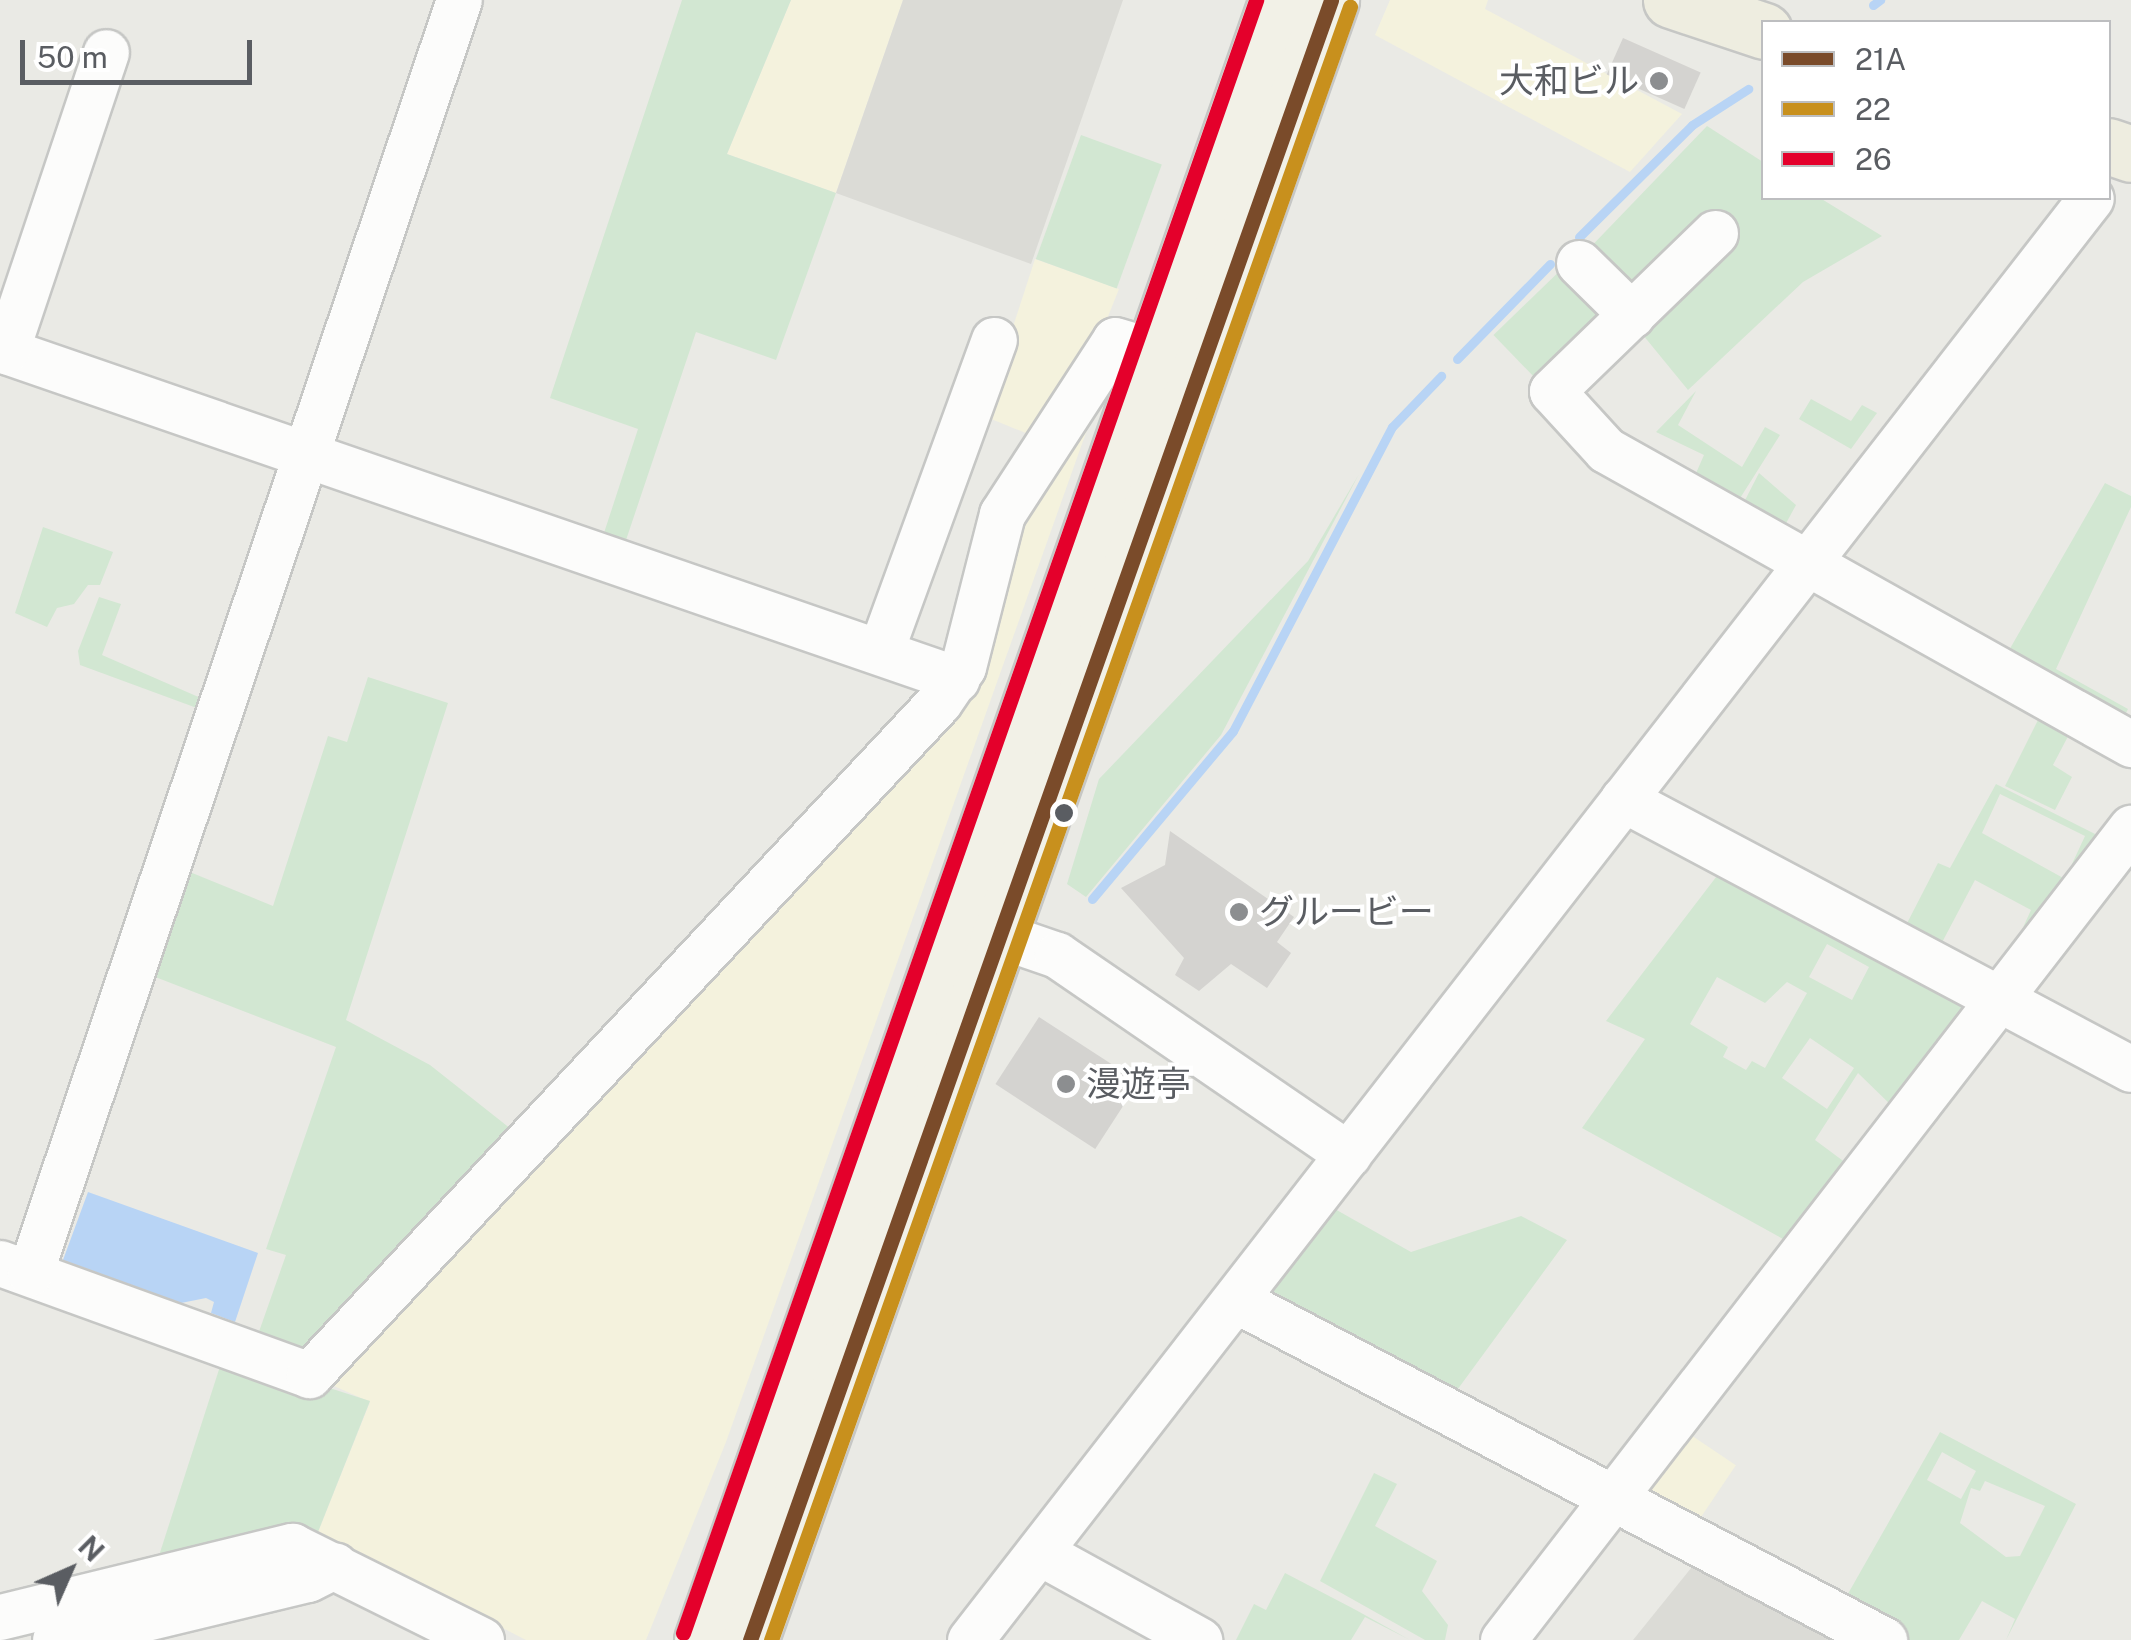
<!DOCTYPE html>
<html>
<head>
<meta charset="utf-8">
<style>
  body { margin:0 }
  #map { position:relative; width:2131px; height:1640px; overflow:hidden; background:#eaeae5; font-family:"Public Sans","Noto Sans JP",sans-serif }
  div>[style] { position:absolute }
  .commercial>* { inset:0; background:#f4f2dd; transform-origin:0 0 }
  .industrial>* { inset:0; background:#dbdbd6 }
  .green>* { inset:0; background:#d2e7d2; transform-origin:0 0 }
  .water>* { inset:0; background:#b8d4f5 }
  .stream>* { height:9px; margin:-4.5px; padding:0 4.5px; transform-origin:4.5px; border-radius:4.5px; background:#b8d4f5 }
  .building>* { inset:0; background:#d4d3d0; transform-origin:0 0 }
  .roads { filter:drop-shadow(2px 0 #c6c7c5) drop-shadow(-2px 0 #c6c7c5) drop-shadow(0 2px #c6c7c5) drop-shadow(0 -2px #c6c7c5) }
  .minor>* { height:45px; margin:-22.5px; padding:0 22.5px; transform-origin:22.5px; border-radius:22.5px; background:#fcfcfb }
  .major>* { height:55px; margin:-27.5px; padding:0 27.5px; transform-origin:27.5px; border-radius:27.5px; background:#f2f1e7 }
  .highway>* { height:55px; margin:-27.5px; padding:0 27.5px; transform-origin:27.5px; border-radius:27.5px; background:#eeede0 }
  .bus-1>* { height:15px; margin:-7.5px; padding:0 7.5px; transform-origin:7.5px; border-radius:7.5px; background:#7a4b2a }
  .bus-2>* { height:15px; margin:-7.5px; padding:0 7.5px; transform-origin:7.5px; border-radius:7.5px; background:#c8901d }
  .bus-3>* { height:15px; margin:-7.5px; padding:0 7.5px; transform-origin:7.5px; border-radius:7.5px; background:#e4002b }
  .dots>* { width:28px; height:28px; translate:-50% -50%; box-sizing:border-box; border:5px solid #fff; border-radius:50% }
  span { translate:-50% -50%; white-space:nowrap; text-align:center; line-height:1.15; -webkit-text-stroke:8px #fff; paint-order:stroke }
  .poi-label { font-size:35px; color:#5a5d62 }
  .right { translate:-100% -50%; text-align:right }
  .left { translate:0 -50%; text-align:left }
  .legend { position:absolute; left:1761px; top:20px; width:350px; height:180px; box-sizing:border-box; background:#fff; border:2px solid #bdbec0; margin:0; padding:12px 18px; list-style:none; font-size:30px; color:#5a5d62 }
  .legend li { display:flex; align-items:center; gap:20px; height:50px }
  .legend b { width:50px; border:2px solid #bdbec0 }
  .north { position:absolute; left:20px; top:1520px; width:100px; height:100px; -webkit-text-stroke:8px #fff; paint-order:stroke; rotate:45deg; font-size:28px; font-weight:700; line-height:40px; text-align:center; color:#5a5d62 }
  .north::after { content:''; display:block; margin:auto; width:35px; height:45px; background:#5a5d62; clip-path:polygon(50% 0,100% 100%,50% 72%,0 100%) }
  .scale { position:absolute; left:20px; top:40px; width:232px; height:45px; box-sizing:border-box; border:5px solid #5a5d62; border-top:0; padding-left:12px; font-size:30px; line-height:35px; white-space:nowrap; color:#5a5d62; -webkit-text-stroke:8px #fff; paint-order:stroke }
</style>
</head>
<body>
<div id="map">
  <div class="commercial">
    <div style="clip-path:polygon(791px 0,903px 0,836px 193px,727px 154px)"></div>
    <div style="clip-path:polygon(1390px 0,1488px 0,1485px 9px,1682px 114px,1630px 172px,1375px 35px)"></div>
    <div style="clip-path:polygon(1035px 259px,1119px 289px,1101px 334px,1028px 434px,984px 416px)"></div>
    <div style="clip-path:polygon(1113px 357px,726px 1442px,646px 1640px,526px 1640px,318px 1532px,370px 1402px,325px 1382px,955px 698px,1010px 512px)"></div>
    <div style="left:1682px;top:1429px;width:65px;height:86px;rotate:34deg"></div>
  </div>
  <div class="industrial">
    <div style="clip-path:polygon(903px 0,1123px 0,1031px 264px,836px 193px)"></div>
    <div style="clip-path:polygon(1700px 1557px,1858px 1640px,1633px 1640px)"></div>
  </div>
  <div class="green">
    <div style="clip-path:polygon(682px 0,791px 0,727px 154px,836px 193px,776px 360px,696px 332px,624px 546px,602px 539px,638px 429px,550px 398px)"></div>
    <div style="clip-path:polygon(1707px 126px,1763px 162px,1764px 198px,1820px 198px,1882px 236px,1803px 282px,1688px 390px,1580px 258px)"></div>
    <div style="left:1081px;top:135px;width:86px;height:132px;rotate:20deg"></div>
    <div style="left:1569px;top:262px;width:74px;height:105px;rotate:46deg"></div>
    <div style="clip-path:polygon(1696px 391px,1678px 425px,1742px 467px,1765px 427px,1780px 435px,1737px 503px,1693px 480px,1704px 455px,1656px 432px)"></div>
    <div style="clip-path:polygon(1811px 399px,1851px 421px,1862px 405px,1877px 413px,1851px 449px,1799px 419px)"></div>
    <div style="clip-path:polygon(1759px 473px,1796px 505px,1784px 527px,1741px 508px)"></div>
    <div style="clip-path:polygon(1359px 474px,1221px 735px,1086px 897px,1067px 884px,1099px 779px,1308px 561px)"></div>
    <div style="clip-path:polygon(2105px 483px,2131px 496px,2131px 507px,2056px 669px,2128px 709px,2121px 723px,2004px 659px)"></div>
    <div style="clip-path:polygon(43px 527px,113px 552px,100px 585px,88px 585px,74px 604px,57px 608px,47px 627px,15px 613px)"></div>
    <div style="clip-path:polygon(99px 597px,121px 604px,102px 655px,210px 702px,205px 711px,80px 665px,78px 651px)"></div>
    <div style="clip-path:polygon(368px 677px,448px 703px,346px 1020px,430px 1065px,516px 1133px,312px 1351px,255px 1343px,286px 1255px,266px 1249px,336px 1047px,145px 973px,180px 868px,273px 906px,328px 736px,347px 742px)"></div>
    <div style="clip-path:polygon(2045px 706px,2075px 723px,2053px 765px,2072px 777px,2055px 810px,2005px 786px)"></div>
    <div style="clip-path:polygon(evenodd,1996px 784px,2105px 839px,2011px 954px,2031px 910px,1975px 880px,1938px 950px,1903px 931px,1938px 863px,1950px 868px,1996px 784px,2000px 794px,2085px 836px,2065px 879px,1982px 833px,2000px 794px)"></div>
    <div style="clip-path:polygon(evenodd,1723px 868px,1985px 999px,1792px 1244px,1582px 1128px,1645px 1039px,1606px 1021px,1723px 868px,1827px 944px,1869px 967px,1852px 1000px,1809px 977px,1827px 944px,1723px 868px,1717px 977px,1765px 1003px,1787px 982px,1807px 993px,1765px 1068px,1752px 1061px,1746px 1070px,1723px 1057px,1728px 1047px,1690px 1024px,1717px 977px,1723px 868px,1810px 1038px,1854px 1068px,1827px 1109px,1782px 1078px,1810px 1038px,1723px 868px,1858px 1073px,1894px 1108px,1850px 1166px,1815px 1140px,1858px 1073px)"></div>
    <div style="clip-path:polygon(1326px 1204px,1411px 1252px,1521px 1216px,1567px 1240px,1452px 1397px,1261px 1302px)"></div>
    <div style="clip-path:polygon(224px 1354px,370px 1401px,318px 1532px,155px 1568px)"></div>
    <div style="clip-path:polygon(evenodd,1940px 1432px,2076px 1504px,2006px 1640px,2015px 1619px,1982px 1601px,1959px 1640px,1906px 1640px,1841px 1606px,1940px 1432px,1942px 1452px,1976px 1471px,1961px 1499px,1927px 1480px,1942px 1452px,1940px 1432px,1985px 1481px,2045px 1506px,2020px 1556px,2006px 1557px,1960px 1523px,1971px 1488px,1980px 1491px,1985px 1481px)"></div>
    <div style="clip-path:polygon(1374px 1473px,1397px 1484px,1375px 1526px,1437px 1561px,1422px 1591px,1448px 1625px,1445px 1640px,1425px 1640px,1320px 1581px)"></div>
    <div style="clip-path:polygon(1285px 1573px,1354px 1609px,1410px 1640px,1365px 1617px,1351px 1640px,1236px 1640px,1254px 1604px,1266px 1610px)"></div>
  </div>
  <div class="water">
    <div style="clip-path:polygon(88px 1192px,258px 1253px,235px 1322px,211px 1313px,214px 1302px,206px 1298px,181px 1303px,63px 1260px)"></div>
  </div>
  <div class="stream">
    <div style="left:1873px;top:5px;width:9px;rotate:-36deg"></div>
    <div style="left:1579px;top:237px;width:159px;rotate:-44.7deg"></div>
    <div style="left:1692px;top:125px;width:67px;rotate:-32.7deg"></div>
    <div style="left:1457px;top:359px;width:133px;rotate:-45.6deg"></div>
    <div style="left:1092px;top:899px;width:219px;rotate:-50deg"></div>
    <div style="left:1233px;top:731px;width:343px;rotate:-62.4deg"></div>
    <div style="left:1392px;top:427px;width:71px;rotate:-46.1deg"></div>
  </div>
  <div class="building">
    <div style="left:1623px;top:38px;width:85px;height:40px;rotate:24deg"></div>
    <div style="clip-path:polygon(1170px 831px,1294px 917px,1277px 942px,1291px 953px,1267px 988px,1231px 964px,1199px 991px,1175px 975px,1184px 958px,1121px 888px,1165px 865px)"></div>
    <div style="left:1039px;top:1017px;width:119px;height:80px;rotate:33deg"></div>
  </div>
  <div class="roads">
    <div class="minor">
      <div style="left:1715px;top:233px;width:227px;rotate:135.9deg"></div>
      <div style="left:1552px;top:391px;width:80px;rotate:47.5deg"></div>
      <div style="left:1606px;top:450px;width:602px;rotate:29.25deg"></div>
      <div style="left:1579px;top:263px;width:74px;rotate:44.5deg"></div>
      <div style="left:0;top:349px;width:1012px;rotate:19.03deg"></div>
      <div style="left:6px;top:351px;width:315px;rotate:-71.5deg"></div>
      <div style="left:881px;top:650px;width:330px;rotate:-70deg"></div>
      <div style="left:1623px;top:799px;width:575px;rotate:27.99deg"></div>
      <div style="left:967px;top:924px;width:95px;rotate:19deg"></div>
      <div style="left:1057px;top:955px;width:353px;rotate:34.4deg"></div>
      <div style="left:0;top:1263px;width:329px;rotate:19.9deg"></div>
      <div style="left:309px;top:1375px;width:922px;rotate:-46.89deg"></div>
      <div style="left:939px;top:702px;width:42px;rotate:-55.6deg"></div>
      <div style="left:963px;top:667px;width:158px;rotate:-75.7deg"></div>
      <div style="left:1002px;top:514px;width:207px;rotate:-57deg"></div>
      <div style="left:1115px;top:340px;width:74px;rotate:16.5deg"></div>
      <div style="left:30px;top:1273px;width:1343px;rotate:-71.38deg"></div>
      <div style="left:1236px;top:1300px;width:732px;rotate:27.69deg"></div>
      <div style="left:1039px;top:1552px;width:183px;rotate:28.8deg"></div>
      <div style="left:0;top:1617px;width:301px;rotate:-13.7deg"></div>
      <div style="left:292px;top:1546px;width:211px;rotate:26.4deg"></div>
      <div style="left:55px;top:1640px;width:260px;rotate:-13.6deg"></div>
      <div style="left:308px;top:1579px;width:30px;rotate:-27deg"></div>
      <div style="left:970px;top:1640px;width:1826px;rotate:-52.14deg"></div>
      <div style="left:1503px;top:1640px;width:1027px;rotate:-52.28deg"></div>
    </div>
    <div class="major">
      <div style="left:702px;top:1640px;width:1738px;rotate:-70.68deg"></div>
      <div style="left:750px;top:1640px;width:1740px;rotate:-70.49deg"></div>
    </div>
    <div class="highway">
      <div style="left:1671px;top:0;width:98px;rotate:18.4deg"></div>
      <div style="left:2108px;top:146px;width:24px;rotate:19deg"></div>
    </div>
  </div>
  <div class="bus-1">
    <div style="left:750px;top:1640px;width:1740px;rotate:-70.49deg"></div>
  </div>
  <div class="bus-2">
    <div style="left:771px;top:1640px;width:1733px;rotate:-70.48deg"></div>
  </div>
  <div class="bus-3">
    <div style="left:683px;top:1633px;width:1731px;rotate:-70.66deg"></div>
  </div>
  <div class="dots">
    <div style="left:1659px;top:81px;background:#8c8e90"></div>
    <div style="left:1064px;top:813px;background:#5a5d62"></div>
    <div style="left:1239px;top:912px;background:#8c8e90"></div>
    <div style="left:1066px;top:1084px;background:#8c8e90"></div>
  </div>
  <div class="poi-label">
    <span class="right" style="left:1639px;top:81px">大和ビル</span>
    <span class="left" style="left:1259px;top:912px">グルービー</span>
    <span class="left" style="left:1086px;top:1084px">漫遊亭</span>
  </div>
  <ul class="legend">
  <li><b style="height:12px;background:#7a4b2a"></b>21A</li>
  <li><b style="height:12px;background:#c8901d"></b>22</li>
  <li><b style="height:12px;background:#e4002b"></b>26</li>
  </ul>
  <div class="north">N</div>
  <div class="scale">50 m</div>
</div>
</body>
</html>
